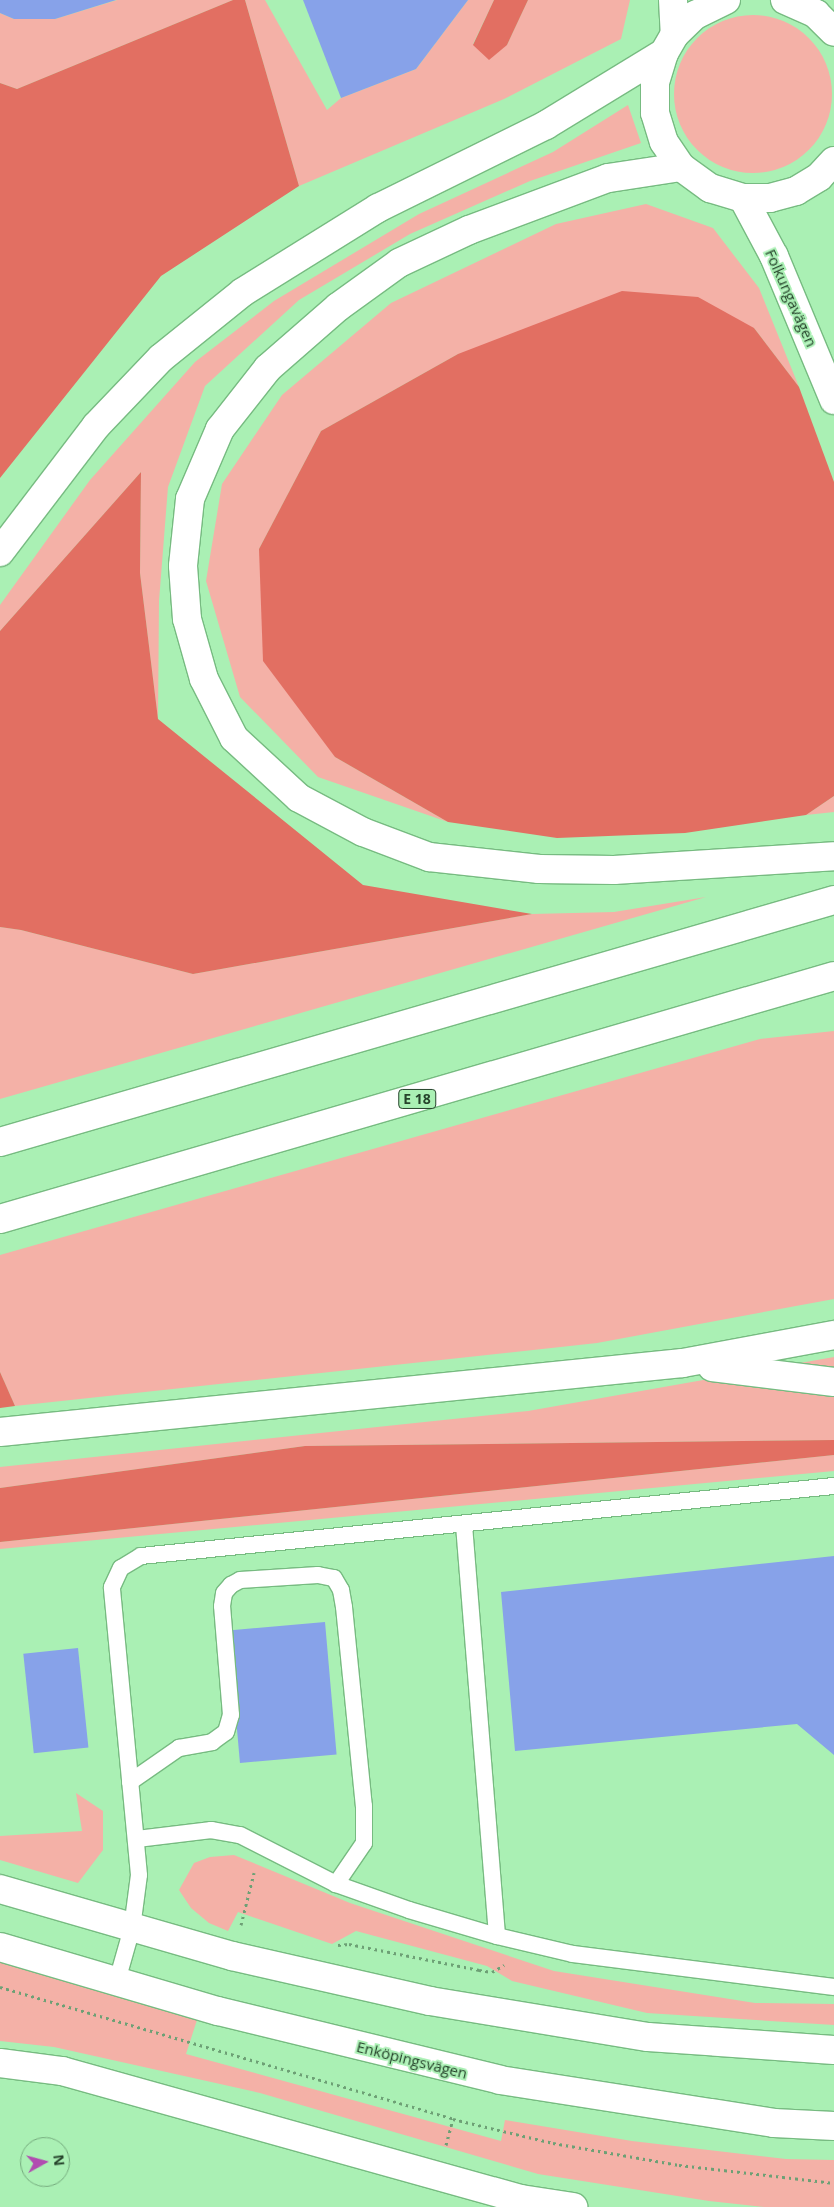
<!DOCTYPE html>
<html>
<head>
<meta charset="utf-8">
<style>
  body { margin:0 }
  #map { position:relative; width:834px; height:2207px; overflow:hidden; background:#aaf0b4; font-family:"Open Sans",sans-serif }
  div>[style] { position:absolute }
  .green>* { inset:0; background:#f4b1a7 }
  .round { border-radius:50% }
  .forest>* { inset:0; background:#e26f62 }
  .building>* { inset:0; background:#87a2e9; transform-origin:0 0 }
  .path>* { height:3px; margin-top:-1.5px; transform-origin:0; background:repeating-linear-gradient(90deg,#6da075 0 2.5px,transparent 0 6.5px) }
  .roads { filter:drop-shadow(1px 0 #77bb81) drop-shadow(-1px 0 #77bb81) drop-shadow(0 1px #77bb81) drop-shadow(0 -1px #77bb81) }
  .service>* { height:16px; margin:-8px; padding:0 8px; transform-origin:8px; border-radius:8px; background:#fff }
  .minor>* { height:28px; margin:-14px; padding:0 14px; transform-origin:14px; border-radius:14px; background:#fff }
  .tertiary>* { height:28px; margin:-14px; padding:0 14px; transform-origin:14px; border-radius:14px; background:#fff }
  .secondary>* { height:28px; margin:-14px; padding:0 14px; transform-origin:14px; border-radius:14px; background:#fff }
  .motorway>* { height:28px; margin:-14px; padding:0 14px; transform-origin:14px; border-radius:14px; background:#fff }
  span { translate:-50% -50%; white-space:nowrap; text-align:center; line-height:1.15; -webkit-text-stroke:4px #aaf0b4; paint-order:stroke }
  .shield-label span { padding:1px 4px; background:#aaf0b4; border:1px solid; border-radius:4px; -webkit-text-stroke-width:0 }
  .shield-label { font-size:14px; color:#26432b; font-weight:700 }
  .street-label { font-size:15px; color:#26432b }
  .north { position:absolute; left:20px; top:2137px; width:50px; height:50px; box-sizing:border-box; background:#aaf0b4; border:1px solid #75ab7d; border-radius:50%; rotate:83deg; font-size:14px; font-weight:700; line-height:20px; text-align:center; color:#26432b }
  .north::after { content:''; display:block; margin:auto; width:18px; height:22px; background:#b14cb0; clip-path:polygon(50% 0,100% 100%,50% 72%,0 100%) }
</style>
</head>
<body>
<div id="map">
  <div class="green">
    <div style="clip-path:polygon(117px 0,233px 0,17px 89px,0 83px,0 13px,14px 19px,55px 19px)"></div>
    <div style="clip-path:polygon(245px 0,265px 0,327px 110px,341px 98px,416px 69px,468px 0,494px 0,473px 44px,507px 45px,528px 0,630px 0,621px 39px,504px 99px,299px 186px)"></div>
    <div class="round" style="left:674px;top:15px;width:158px;height:158px"></div>
    <div style="clip-path:polygon(628px 105px,641px 143px,530px 181px,410px 234px,299px 300px,205px 386px,168px 487px,159px 601px,158px 719px,140px 573px,141px 472px,0 631px,0 605px,90px 480px,195px 362px,274px 301px,419px 214px,553px 152px)"></div>
    <div style="clip-path:polygon(646px 204px,713px 228px,759px 288px,799px 387px,754px 328px,458px 354px,321px 431px,259px 549px,335px 757px,448px 822px,318px 777px,240px 697px,206px 581px,222px 484px,282px 395px,391px 303px,556px 224px)"></div>
    <div style="clip-path:polygon(834px 796px,834px 812px,806px 815px)"></div>
    <div style="clip-path:polygon(706px 897px,0 1099px,0 927px,21px 930px,193px 974px,532px 914px,614px 912px)"></div>
    <div style="clip-path:polygon(834px 1031px,834px 1299px,597px 1343px,15px 1406px,0 1372px,0 1255px,760px 1039px)"></div>
    <div style="clip-path:polygon(834px 1357px,834px 1440px,305px 1446px,0 1488px,0 1467px,528px 1411px)"></div>
    <div style="clip-path:polygon(834px 1455px,834px 1471px,0 1549px,0 1542px)"></div>
    <div style="clip-path:polygon(76px 1793px,103px 1811px,103px 1850px,78px 1883px,0 1860px,0 1836px,82px 1831px)"></div>
    <div style="clip-path:polygon(234px 1855px,350px 1903px,554px 1971px,755px 2003px,834px 2004px,834px 2025px,647px 2013px,512px 1981px,487px 1966px,356px 1931px,332px 1944px,238px 1912px,228px 1931px,209px 1923px,191px 1908px,179px 1890px,194px 1863px,210px 1857px)"></div>
    <div style="clip-path:polygon(0 1962px,197px 2020px,186px 2054px,501px 2141px,505px 2120px,632px 2141px,786px 2159px,834px 2160px,834px 2207px,764px 2207px,709px 2201px,538px 2174px,260px 2093px,54px 2047px,0 2041px)"></div>
  </div>
  <div class="forest">
    <div style="clip-path:polygon(233px 0,245px 0,299px 186px,161px 276px,0 478px,0 83px,17px 89px)"></div>
    <div style="clip-path:polygon(494px 0,528px 0,507px 45px,489px 60px,473px 45px)"></div>
    <div style="clip-path:polygon(622px 291px,698px 297px,754px 328px,799px 387px,834px 482px,834px 796px,806px 815px,685px 833px,557px 838px,448px 822px,335px 757px,263px 661px,259px 549px,321px 431px,458px 354px)"></div>
    <div style="clip-path:polygon(141px 472px,140px 573px,158px 719px,363px 885px,532px 914px,193px 974px,21px 930px,0 927px,0 631px)"></div>
    <div style="clip-path:polygon(0 1372px,15px 1406px,0 1408px)"></div>
    <div style="clip-path:polygon(834px 1440px,834px 1455px,0 1542px,0 1488px,305px 1446px)"></div>
  </div>
  <div class="building">
    <div style="clip-path:polygon(0 0,116px 0,55px 19px,14px 19px,0 13px)"></div>
    <div style="clip-path:polygon(303px 0,468px 0,416px 69px,341px 98px)"></div>
    <div style="clip-path:polygon(834px 1556px,834px 1755px,797px 1724px,515px 1751px,501px 1592px)"></div>
    <div style="left:325px;top:1622px;width:133px;height:97px;rotate:85deg"></div>
    <div style="left:78px;top:1648px;width:100px;height:55px;rotate:84deg"></div>
  </div>
  <div class="path">
    <div style="left:241px;top:1925px;width:54px;rotate:-76deg"></div>
    <div style="left:338px;top:1945px;width:11px;rotate:-5deg"></div>
    <div style="left:349px;top:1944px;width:133px;rotate:11.3deg"></div>
    <div style="left:479px;top:1970px;width:13px;rotate:9deg"></div>
    <div style="left:492px;top:1972px;width:14px;rotate:-30deg"></div>
    <div style="left:0;top:1987px;width:472px;rotate:16.2deg"></div>
    <div style="left:453px;top:2119px;width:103px;rotate:13.5deg"></div>
    <div style="left:553px;top:2143px;width:128px;rotate:9.9deg"></div>
    <div style="left:679px;top:2165px;width:156px;rotate:6.6deg"></div>
    <div style="left:446px;top:2145px;width:27px;rotate:-75deg"></div>
  </div>
  <div class="roads">
    <div class="service">
      <div style="left:464px;top:1525px;width:412px;rotate:85.4deg"></div>
      <div style="left:130px;top:1782px;width:60px;rotate:-34.8deg"></div>
      <div style="left:179px;top:1748px;width:34px;rotate:-10deg"></div>
      <div style="left:212px;top:1742px;width:17px;rotate:-36deg"></div>
      <div style="left:226px;top:1732px;width:18px;rotate:-74deg"></div>
      <div style="left:231px;top:1715px;width:109px;rotate:-94.7deg"></div>
      <div style="left:222px;top:1606px;width:13px;rotate:-81deg"></div>
      <div style="left:224px;top:1593px;width:11px;rotate:-49deg"></div>
      <div style="left:231px;top:1585px;width:10px;rotate:-29deg"></div>
      <div style="left:240px;top:1580px;width:78px;rotate:-3.7deg"></div>
      <div style="left:318px;top:1575px;width:16px;rotate:11deg"></div>
      <div style="left:334px;top:1578px;width:14px;rotate:60deg"></div>
      <div style="left:341px;top:1590px;width:17px;rotate:80deg"></div>
      <div style="left:344px;top:1607px;width:200px;rotate:84.3deg"></div>
      <div style="left:364px;top:1806px;width:37px;rotate:90deg"></div>
      <div style="left:364px;top:1843px;width:50px;rotate:124.3deg"></div>
      <div style="left:137px;top:1839px;width:75px;rotate:-6.9deg"></div>
      <div style="left:211px;top:1830px;width:29px;rotate:10deg"></div>
      <div style="left:240px;top:1835px;width:108px;rotate:27deg"></div>
      <div style="left:336px;top:1884px;width:77px;rotate:19.6deg"></div>
      <div style="left:409px;top:1910px;width:92px;rotate:16.5deg"></div>
      <div style="left:497px;top:1936px;width:78px;rotate:13.3deg"></div>
      <div style="left:573px;top:1954px;width:263px;rotate:7.2deg"></div>
      <div style="left:117px;top:1981px;width:55px;rotate:-74.2deg"></div>
      <div style="left:132px;top:1928px;width:53px;rotate:-82.5deg"></div>
      <div style="left:139px;top:1875px;width:289px;rotate:-95.4deg"></div>
      <div style="left:112px;top:1587px;width:21px;rotate:-65deg"></div>
      <div style="left:121px;top:1568px;width:23px;rotate:-31deg"></div>
      <div style="left:141px;top:1556px;width:697px;rotate:-5.77deg"></div>
    </div>
    <div class="minor">
      <div style="left:673px;top:0;width:34px;rotate:87deg"></div>
      <div style="left:0;top:2063px;width:63px;rotate:7.4deg"></div>
      <div style="left:62px;top:2071px;width:477px;rotate:15.6deg"></div>
      <div style="left:521px;top:2199px;width:53px;rotate:8.7deg"></div>
    </div>
    <div class="tertiary">
      <div style="left:0;top:1889px;width:241px;rotate:16.1deg"></div>
      <div style="left:232px;top:1956px;width:203px;rotate:12.8deg"></div>
      <div style="left:430px;top:2001px;width:221px;rotate:9.4deg"></div>
      <div style="left:648px;top:2037px;width:186px;rotate:4deg"></div>
      <div style="left:0;top:1947px;width:227px;rotate:16.4deg"></div>
      <div style="left:218px;top:2011px;width:290px;rotate:13.7deg"></div>
      <div style="left:500px;top:2080px;width:277px;rotate:8.9deg"></div>
      <div style="left:774px;top:2123px;width:60px;rotate:2.9deg"></div>
    </div>
    <div class="secondary">
      <div style="left:726px;top:0;width:34px;rotate:154deg"></div>
      <div style="left:695px;top:15px;width:28px;rotate:136deg"></div>
      <div style="left:675px;top:34px;width:22px;rotate:120deg"></div>
      <div style="left:664px;top:53px;width:30px;rotate:107deg"></div>
      <div style="left:655px;top:82px;width:31px;rotate:90deg"></div>
      <div style="left:655px;top:113px;width:30px;rotate:73deg"></div>
      <div style="left:664px;top:142px;width:30px;rotate:56deg"></div>
      <div style="left:681px;top:167px;width:36px;rotate:36deg"></div>
      <div style="left:710px;top:188px;width:34px;rotate:17deg"></div>
      <div style="left:743px;top:198px;width:27px"></div>
      <div style="left:770px;top:198px;width:27px;rotate:-15deg"></div>
      <div style="left:796px;top:191px;width:27px;rotate:-31deg"></div>
      <div style="left:819px;top:177px;width:22px;rotate:-47deg"></div>
      <div style="left:785px;top:0;width:34px;rotate:24deg"></div>
      <div style="left:816px;top:14px;width:25px;rotate:45deg"></div>
      <div style="left:743px;top:198px;width:66px;rotate:61.9deg"></div>
      <div style="left:774px;top:256px;width:156px;rotate:67.4deg"></div>
    </div>
    <div class="motorway">
      <div style="left:681px;top:167px;width:74px;rotate:171.4deg"></div>
      <div style="left:608px;top:178px;width:148px;rotate:159.5deg"></div>
      <div style="left:469px;top:230px;width:77px;rotate:154.8deg"></div>
      <div style="left:399px;top:263px;width:75px;rotate:144.2deg"></div>
      <div style="left:338px;top:307px;width:93px;rotate:138.9deg"></div>
      <div style="left:268px;top:368px;width:78px;rotate:128.2deg"></div>
      <div style="left:220px;top:429px;width:76px;rotate:113.2deg"></div>
      <div style="left:190px;top:499px;width:67px;rotate:96deg"></div>
      <div style="left:183px;top:566px;width:53px;rotate:85.7deg"></div>
      <div style="left:187px;top:619px;width:62px;rotate:74.2deg"></div>
      <div style="left:204px;top:679px;width:66px;rotate:63deg"></div>
      <div style="left:234px;top:738px;width:88px;rotate:42.7deg"></div>
      <div style="left:299px;top:798px;width:72px;rotate:28deg"></div>
      <div style="left:363px;top:832px;width:71px;rotate:20.7deg"></div>
      <div style="left:429px;top:857px;width:111px;rotate:6.2deg"></div>
      <div style="left:539px;top:869px;width:75px;rotate:0.8deg"></div>
      <div style="left:614px;top:870px;width:220px;rotate:-3.6deg"></div>
      <div style="left:0;top:552px;width:158px;rotate:-52.7deg"></div>
      <div style="left:96px;top:426px;width:94px;rotate:-46.3deg"></div>
      <div style="left:161px;top:358px;width:105px;rotate:-38.8deg"></div>
      <div style="left:243px;top:292px;width:159px;rotate:-31.9deg"></div>
      <div style="left:378px;top:208px;width:187px;rotate:-26.3deg"></div>
      <div style="left:546px;top:125px;width:138px;rotate:-31.4deg"></div>
      <div style="left:0;top:1142px;width:868px;rotate:-16.18deg"></div>
      <div style="left:0;top:1219px;width:869px;rotate:-16.24deg"></div>
      <div style="left:712px;top:1367px;width:123px;rotate:7deg"></div>
      <div style="left:0;top:1432px;width:686px;rotate:-5.77deg"></div>
      <div style="left:683px;top:1363px;width:154px;rotate:-10.5deg"></div>
    </div>
  </div>
  <div class="shield-label">
    <span style="left:417px;top:1099px">E 18</span>
  </div>
  <div class="street-label">
    <span style="left:791px;top:298px;rotate:66deg">Folkungavägen</span>
    <span style="left:412px;top:2060px;rotate:14deg">Enköpingsvägen</span>
  </div>
  <div class="north">N</div>
</div>
</body>
</html>
